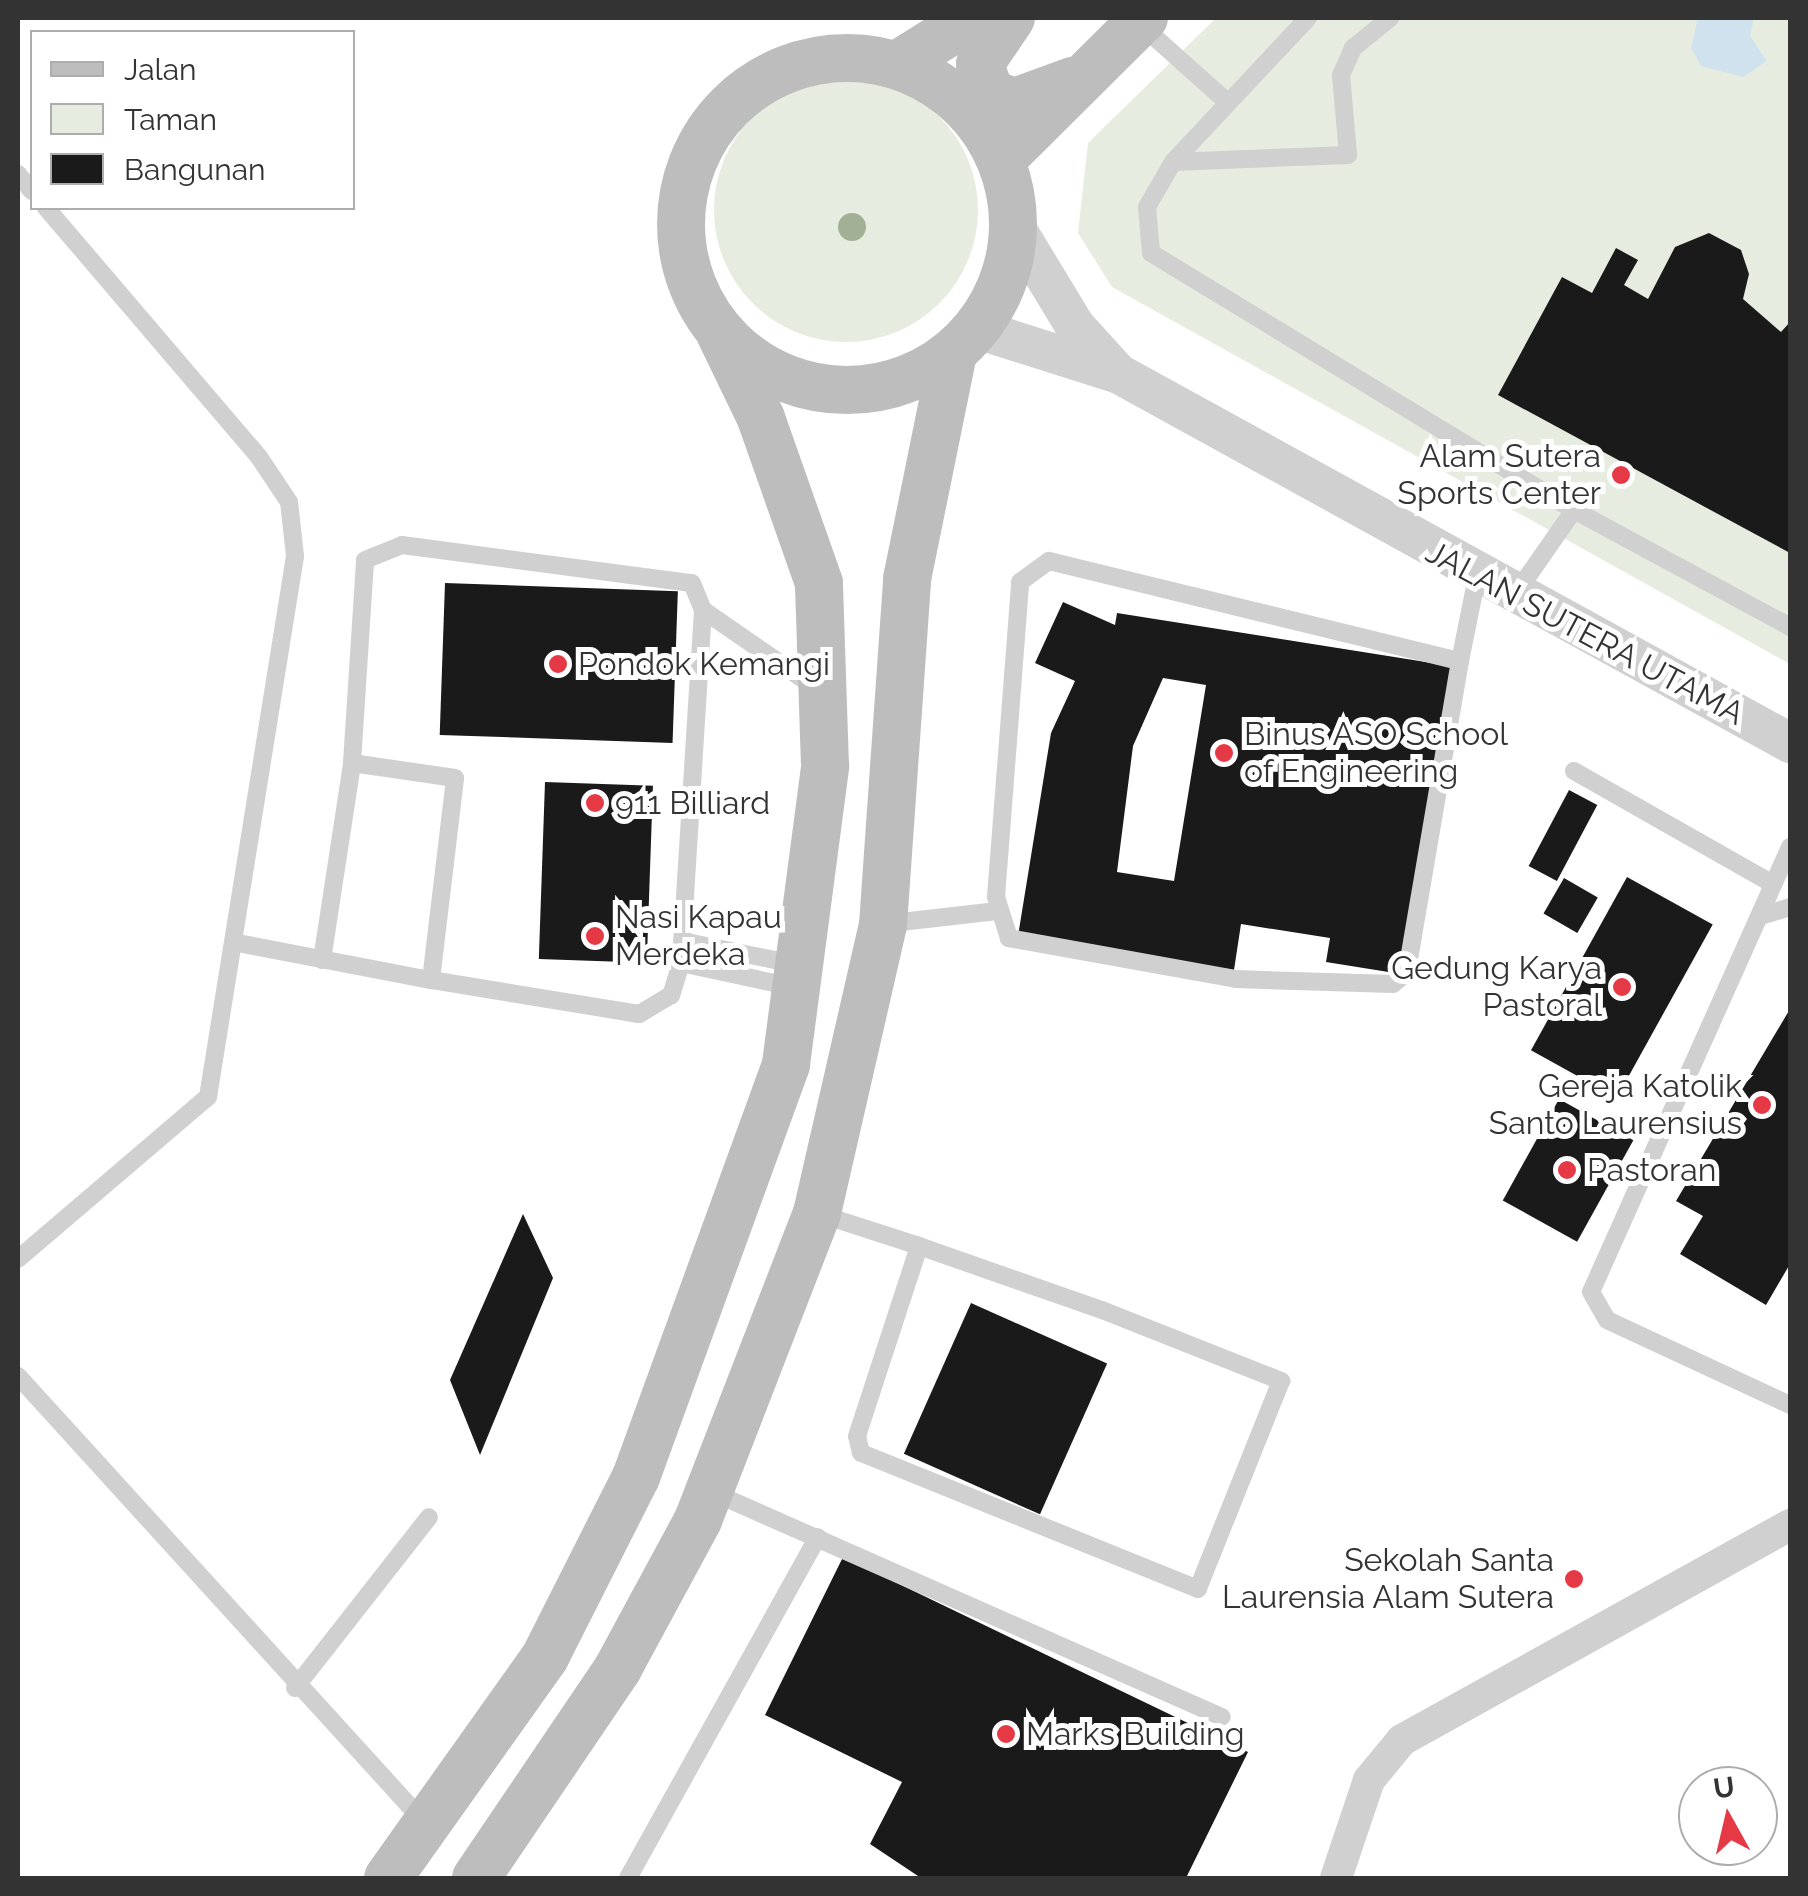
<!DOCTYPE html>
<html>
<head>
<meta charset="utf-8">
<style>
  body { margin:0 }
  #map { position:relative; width:1808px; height:1896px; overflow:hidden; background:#fff; font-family:Raleway,sans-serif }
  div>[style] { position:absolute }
  .green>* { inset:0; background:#e6ecdf }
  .round { border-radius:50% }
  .water>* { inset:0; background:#cfe2ee }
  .building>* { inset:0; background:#1a1a1a; transform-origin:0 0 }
  .service>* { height:18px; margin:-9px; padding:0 9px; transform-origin:9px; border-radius:9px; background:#d0d0d0 }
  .minor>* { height:32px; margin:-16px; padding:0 16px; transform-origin:16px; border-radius:16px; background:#d0d0d0 }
  .tertiary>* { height:40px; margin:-20px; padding:0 20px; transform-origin:20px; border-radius:20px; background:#d0d0d0 }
  .secondary>* { height:48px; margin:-24px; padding:0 24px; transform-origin:24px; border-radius:24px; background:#bdbdbd }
  .secondary>.ring { margin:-24px; padding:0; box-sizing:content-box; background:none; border:48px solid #bdbdbd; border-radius:50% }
  .trees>* { width:28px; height:28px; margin:-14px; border-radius:50%; background:#a2b095 }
  .dots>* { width:28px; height:28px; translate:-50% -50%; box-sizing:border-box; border:5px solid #fff; border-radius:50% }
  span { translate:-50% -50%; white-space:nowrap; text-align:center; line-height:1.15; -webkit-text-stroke:10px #fff; paint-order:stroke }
  .poi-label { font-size:32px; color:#333 }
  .right { translate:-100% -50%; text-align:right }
  .left { translate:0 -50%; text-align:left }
  .street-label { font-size:32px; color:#333 }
  .frame { position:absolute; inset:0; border:20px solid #333; pointer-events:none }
  .legend { position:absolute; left:30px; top:30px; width:325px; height:180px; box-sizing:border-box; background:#fff; border:2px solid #adadad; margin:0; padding:12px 18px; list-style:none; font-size:30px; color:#333 }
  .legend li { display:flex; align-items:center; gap:20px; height:50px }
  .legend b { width:50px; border:2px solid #adadad }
  .north { position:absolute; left:1678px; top:1766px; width:100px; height:100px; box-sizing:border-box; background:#fff; border:2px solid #adadad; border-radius:50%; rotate:352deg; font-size:28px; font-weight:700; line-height:40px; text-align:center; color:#333 }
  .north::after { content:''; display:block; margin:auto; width:35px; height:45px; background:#e63946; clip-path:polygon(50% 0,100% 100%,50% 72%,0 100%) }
</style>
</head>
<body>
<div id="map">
  <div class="green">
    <div style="clip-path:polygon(1216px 18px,1790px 18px,1790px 664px,1112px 287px,1078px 233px,1088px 143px)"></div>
    <div class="round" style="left:714px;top:78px;width:264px;height:264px"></div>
  </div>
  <div class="water">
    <div style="clip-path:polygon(1698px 18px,1754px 18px,1750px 36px,1767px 61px,1743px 77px,1701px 66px,1691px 48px)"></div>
  </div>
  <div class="building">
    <div style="clip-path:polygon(1709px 233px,1741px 250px,1749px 274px,1743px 299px,1781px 332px,1790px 322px,1790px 553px,1498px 395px,1562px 277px,1592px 293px,1616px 248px,1638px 260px,1624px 285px,1648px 299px,1675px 247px)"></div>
    <div style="left:445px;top:583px;width:233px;height:152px;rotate:2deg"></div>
    <div style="clip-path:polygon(evenodd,1063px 602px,1115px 625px,1117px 613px,1451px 666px,1401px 974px,1326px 962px,1330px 938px,1241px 924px,1234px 970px,1018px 936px,1051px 733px,1075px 681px,1035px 663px,1063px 602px,1163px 678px,1206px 685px,1174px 881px,1117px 872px,1133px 746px,1163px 678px)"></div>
    <div style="left:545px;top:782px;width:108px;height:177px;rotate:2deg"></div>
    <div style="left:1569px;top:790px;width:32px;height:86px;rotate:28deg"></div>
    <div style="left:1627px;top:877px;width:98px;height:198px;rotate:29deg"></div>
    <div style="left:1564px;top:878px;width:39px;height:41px;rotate:30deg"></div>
    <div style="clip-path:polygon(1790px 1009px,1790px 1264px,1766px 1305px,1680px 1254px,1703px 1216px,1676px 1201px)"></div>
    <div style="left:1559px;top:1099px;width:85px;height:116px;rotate:29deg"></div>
    <div style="clip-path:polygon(523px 1214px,553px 1278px,480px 1455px,450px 1380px)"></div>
    <div style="left:971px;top:1303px;width:149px;height:165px;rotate:24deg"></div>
    <div style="clip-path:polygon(843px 1557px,1248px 1752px,1186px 1878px,921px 1878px,870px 1844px,902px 1782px,765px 1715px)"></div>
  </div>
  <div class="service">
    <div style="left:1308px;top:18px;width:197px;rotate:133.2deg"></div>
    <div style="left:1173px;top:162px;width:52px;rotate:120deg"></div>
    <div style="left:1147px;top:207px;width:46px;rotate:85deg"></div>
    <div style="left:1151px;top:253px;width:495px;rotate:31.3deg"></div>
    <div style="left:1574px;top:510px;width:246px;rotate:28.4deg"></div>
    <div style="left:1141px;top:25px;width:114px;rotate:41.8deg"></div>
    <div style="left:1173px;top:162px;width:175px;rotate:-2.3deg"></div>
    <div style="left:1348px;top:155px;width:80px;rotate:-95deg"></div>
    <div style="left:1341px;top:75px;width:30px;rotate:-66deg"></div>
    <div style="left:1353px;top:48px;width:48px;rotate:-39deg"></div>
    <div style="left:18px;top:174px;width:22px;rotate:51deg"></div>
    <div style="left:1049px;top:561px;width:423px;rotate:13.7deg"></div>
    <div style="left:1460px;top:661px;width:315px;rotate:99.7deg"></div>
    <div style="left:1407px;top:972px;width:18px;rotate:139deg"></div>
    <div style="left:1393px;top:984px;width:157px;rotate:-178.2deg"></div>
    <div style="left:1236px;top:979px;width:231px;rotate:-169.8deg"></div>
    <div style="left:1009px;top:938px;width:43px;rotate:-107.6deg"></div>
    <div style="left:996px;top:897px;width:316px;rotate:-85.6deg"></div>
    <div style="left:1020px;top:582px;width:36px;rotate:-36deg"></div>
    <div style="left:1514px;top:596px;width:105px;rotate:-55.1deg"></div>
    <div style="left:703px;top:610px;width:137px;rotate:34.6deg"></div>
    <div style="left:1460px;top:661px;width:86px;rotate:-78.6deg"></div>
    <div style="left:1574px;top:771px;width:229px;rotate:29.6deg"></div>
    <div style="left:1790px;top:847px;width:487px;rotate:114.1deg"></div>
    <div style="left:1591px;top:1292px;width:32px;rotate:60deg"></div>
    <div style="left:1607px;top:1320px;width:202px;rotate:24.9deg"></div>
    <div style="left:1761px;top:916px;width:30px;rotate:-17deg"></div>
    <div style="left:883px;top:924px;width:115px;rotate:-6.5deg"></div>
    <div style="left:682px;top:941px;width:119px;rotate:11.6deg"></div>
    <div style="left:238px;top:943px;width:197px;rotate:10.9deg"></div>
    <div style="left:431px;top:980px;width:203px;rotate:-83.2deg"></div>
    <div style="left:455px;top:778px;width:104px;rotate:-171.7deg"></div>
    <div style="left:322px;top:960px;width:199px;rotate:-81.3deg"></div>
    <div style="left:352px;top:763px;width:203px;rotate:-86.3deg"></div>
    <div style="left:365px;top:560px;width:40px;rotate:-22deg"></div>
    <div style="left:402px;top:545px;width:292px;rotate:7.5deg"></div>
    <div style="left:692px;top:583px;width:29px;rotate:68deg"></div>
    <div style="left:703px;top:610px;width:354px;rotate:93.6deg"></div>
    <div style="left:681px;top:963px;width:34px;rotate:107deg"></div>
    <div style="left:671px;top:995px;width:37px;rotate:149deg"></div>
    <div style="left:639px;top:1014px;width:211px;rotate:-170.7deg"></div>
    <div style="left:681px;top:963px;width:115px;rotate:12.1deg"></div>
    <div style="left:817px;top:1213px;width:107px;rotate:17.9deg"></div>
    <div style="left:919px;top:1246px;width:194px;rotate:19.3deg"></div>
    <div style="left:1102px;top:1310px;width:193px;rotate:21.6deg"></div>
    <div style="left:1281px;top:1381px;width:224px;rotate:111.8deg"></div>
    <div style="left:1198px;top:1589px;width:363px;rotate:-158deg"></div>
    <div style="left:861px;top:1453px;width:17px;rotate:-103deg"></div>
    <div style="left:857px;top:1436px;width:200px;rotate:-71.9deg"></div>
    <div style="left:18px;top:1259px;width:250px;rotate:-40.5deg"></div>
    <div style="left:208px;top:1097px;width:548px;rotate:-80.86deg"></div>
    <div style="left:295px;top:556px;width:54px;rotate:-96.3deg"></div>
    <div style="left:289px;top:502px;width:54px;rotate:-123.7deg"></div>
    <div style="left:259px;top:457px;width:328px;rotate:-130.5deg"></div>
    <div style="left:18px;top:1376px;width:605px;rotate:47.68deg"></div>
    <div style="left:712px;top:1492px;width:557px;rotate:23.81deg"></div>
    <div style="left:295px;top:1688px;width:217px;rotate:-51.9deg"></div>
    <div style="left:628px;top:1878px;width:390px;rotate:-60.9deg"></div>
  </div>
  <div class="minor">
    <div style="left:1336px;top:1878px;width:103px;rotate:-71.4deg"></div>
    <div style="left:1369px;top:1780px;width:52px;rotate:-50.5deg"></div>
    <div style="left:1402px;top:1740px;width:444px;rotate:-29deg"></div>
  </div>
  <div class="tertiary">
    <div style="left:1015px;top:227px;width:116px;rotate:58.8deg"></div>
    <div style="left:1075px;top:326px;width:61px;rotate:47.7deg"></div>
    <div style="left:977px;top:329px;width:149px;rotate:17.6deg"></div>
    <div style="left:1119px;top:374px;width:766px;rotate:28.81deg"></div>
  </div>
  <div class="secondary">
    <div style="left:1011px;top:18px;width:55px;rotate:124deg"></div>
    <div style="left:980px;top:64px;width:31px;rotate:71deg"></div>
    <div style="left:990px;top:93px;width:27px;rotate:20deg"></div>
    <div style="left:1015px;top:102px;width:61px;rotate:-20.2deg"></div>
    <div class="ring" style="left:681px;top:58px;width:284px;height:284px"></div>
    <div style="left:897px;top:65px;width:89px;rotate:-32.1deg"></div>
    <div style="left:1002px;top:159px;width:200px;rotate:-44.8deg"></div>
    <div style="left:388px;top:1878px;width:271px;rotate:-54.6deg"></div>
    <div style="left:545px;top:1657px;width:202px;rotate:-63.2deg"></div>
    <div style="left:636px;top:1477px;width:439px;rotate:-70deg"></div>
    <div style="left:786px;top:1064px;width:301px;rotate:-82.5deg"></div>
    <div style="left:825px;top:766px;width:183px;rotate:-91.9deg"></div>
    <div style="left:819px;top:583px;width:175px;rotate:-109.4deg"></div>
    <div style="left:761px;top:418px;width:94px;rotate:-115.8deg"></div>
    <div style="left:476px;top:1878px;width:254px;rotate:-55.9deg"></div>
    <div style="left:618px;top:1668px;width:168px;rotate:-61.6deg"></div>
    <div style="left:698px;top:1520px;width:329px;rotate:-68.8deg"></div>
    <div style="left:817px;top:1213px;width:295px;rotate:-77.1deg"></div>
    <div style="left:883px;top:925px;width:347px;rotate:-86deg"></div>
    <div style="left:907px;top:579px;width:231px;rotate:-78.5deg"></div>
  </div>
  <div class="trees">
    <div style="left:852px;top:227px"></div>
  </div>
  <div class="dots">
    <div style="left:1621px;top:475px;background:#e63946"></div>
    <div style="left:558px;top:664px;background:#e63946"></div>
    <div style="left:1224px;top:753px;background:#e63946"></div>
    <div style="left:595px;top:803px;background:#e63946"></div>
    <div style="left:595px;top:936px;background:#e63946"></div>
    <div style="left:1622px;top:987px;background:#e63946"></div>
    <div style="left:1762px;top:1105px;background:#e63946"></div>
    <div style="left:1567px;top:1170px;background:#e63946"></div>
    <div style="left:1574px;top:1579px;background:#e63946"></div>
    <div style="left:1006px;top:1734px;background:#e63946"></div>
  </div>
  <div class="poi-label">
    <span class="right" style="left:1601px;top:475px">Alam Sutera<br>Sports Center</span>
    <span class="left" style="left:578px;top:664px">Pondok Kemangi</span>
    <span class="left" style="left:1244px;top:753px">Binus ASO School<br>of Engineering</span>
    <span class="left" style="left:615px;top:803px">911 Billiard</span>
    <span class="left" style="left:615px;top:936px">Nasi Kapau<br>Merdeka</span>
    <span class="right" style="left:1602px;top:987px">Gedung Karya<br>Pastoral</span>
    <span class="right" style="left:1742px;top:1105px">Gereja Katolik<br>Santo Laurensius</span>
    <span class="left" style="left:1587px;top:1170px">Pastoran</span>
    <span class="right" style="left:1554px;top:1579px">Sekolah Santa<br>Laurensia Alam Sutera</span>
    <span class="left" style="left:1026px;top:1734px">Marks Building</span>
  </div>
  <div class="street-label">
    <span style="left:1585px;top:633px;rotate:28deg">JALAN SUTERA UTAMA</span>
  </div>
  <div class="frame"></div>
  <ul class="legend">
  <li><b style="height:12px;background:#bdbdbd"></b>Jalan</li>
  <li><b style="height:28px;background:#e6ecdf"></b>Taman</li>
  <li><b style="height:28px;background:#1a1a1a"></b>Bangunan</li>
  </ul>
  <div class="north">U</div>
</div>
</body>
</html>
